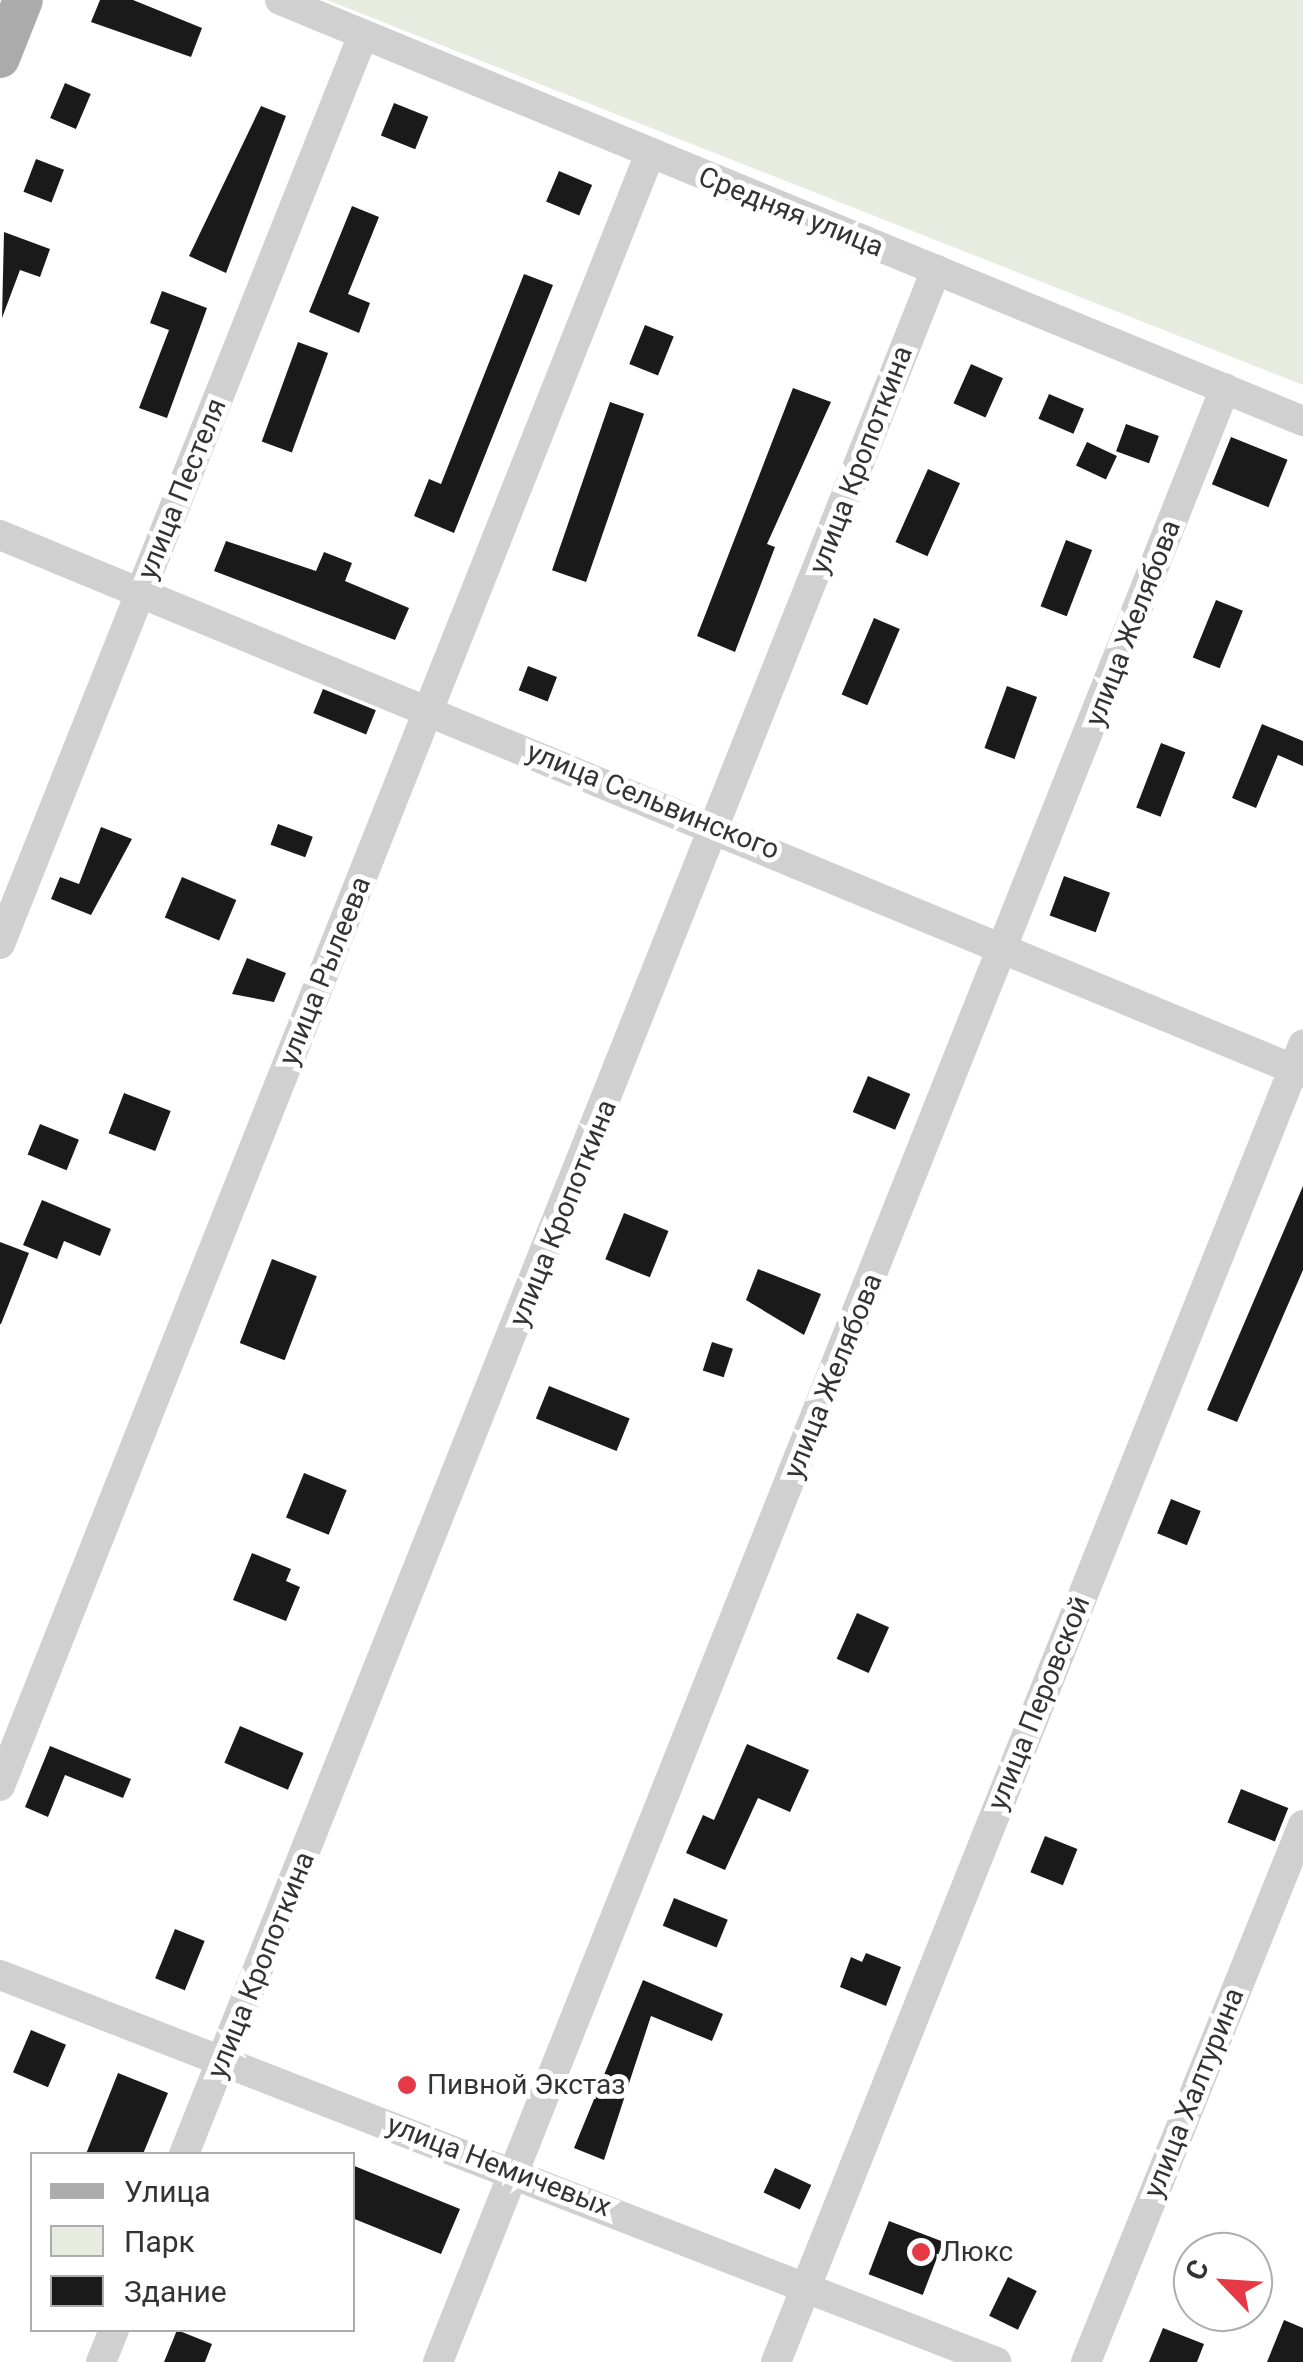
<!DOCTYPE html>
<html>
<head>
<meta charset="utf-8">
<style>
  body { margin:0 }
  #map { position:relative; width:1303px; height:2362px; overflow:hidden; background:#fff; font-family:Roboto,sans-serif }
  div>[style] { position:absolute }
  .green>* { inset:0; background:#e6ecdf }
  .building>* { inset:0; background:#1a1a1a; transform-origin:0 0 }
  .minor>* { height:30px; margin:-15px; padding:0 15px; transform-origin:15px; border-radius:15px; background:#d0d0d0 }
  .major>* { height:40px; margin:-20px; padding:0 20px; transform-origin:20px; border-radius:20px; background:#ababab }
  .dots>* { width:28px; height:28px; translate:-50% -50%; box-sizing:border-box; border:5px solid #fff; border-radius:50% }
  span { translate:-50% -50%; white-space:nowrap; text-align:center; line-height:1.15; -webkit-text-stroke:10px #fff; paint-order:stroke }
  .street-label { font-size:28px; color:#333 }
  .poi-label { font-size:28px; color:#333 }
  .left { translate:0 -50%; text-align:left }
  .legend { position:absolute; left:30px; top:2152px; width:325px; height:180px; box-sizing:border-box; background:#fff; border:2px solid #adadad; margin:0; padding:12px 18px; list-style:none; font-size:30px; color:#333 }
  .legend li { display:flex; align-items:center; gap:20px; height:50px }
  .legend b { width:50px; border:2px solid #adadad }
  .north { position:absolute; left:1173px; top:2232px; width:100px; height:100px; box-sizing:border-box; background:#fff; border:2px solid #adadad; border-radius:50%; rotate:295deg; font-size:28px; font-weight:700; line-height:40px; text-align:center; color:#333 }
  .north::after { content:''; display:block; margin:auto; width:35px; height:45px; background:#e63946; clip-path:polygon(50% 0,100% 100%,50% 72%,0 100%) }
</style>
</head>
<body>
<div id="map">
  <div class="green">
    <div style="clip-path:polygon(327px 0,1303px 0,1303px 385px)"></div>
  </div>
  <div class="building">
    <div style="clip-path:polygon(100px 0,133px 0,202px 28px,191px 57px,91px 22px)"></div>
    <div style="left:65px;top:83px;width:28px;height:38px;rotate:23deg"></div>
    <div style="left:394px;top:103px;width:37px;height:35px;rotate:22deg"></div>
    <div style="clip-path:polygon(261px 106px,286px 116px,226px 273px,189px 256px)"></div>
    <div style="left:36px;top:159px;width:30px;height:35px;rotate:21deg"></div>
    <div style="left:559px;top:171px;width:36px;height:33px;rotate:23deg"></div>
    <div style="clip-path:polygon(352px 206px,379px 217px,348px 294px,370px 303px,359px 333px,309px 312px)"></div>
    <div style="clip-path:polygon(4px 232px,50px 249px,40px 277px,20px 270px,2px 318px)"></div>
    <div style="clip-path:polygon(524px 274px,553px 285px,454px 533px,414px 516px,429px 479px,441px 484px)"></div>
    <div style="clip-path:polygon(162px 291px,207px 308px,167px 418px,139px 408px,169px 330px,150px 323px)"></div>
    <div style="left:645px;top:325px;width:31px;height:42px;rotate:22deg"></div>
    <div style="left:298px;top:342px;width:32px;height:106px;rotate:20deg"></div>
    <div style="left:971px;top:364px;width:35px;height:43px;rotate:24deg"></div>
    <div style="clip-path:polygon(793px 388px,831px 402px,767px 544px,775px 547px,735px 652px,697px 636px)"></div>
    <div style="left:1049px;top:394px;width:38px;height:27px;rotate:23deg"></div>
    <div style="left:610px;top:402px;width:36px;height:178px;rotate:19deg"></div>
    <div style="left:1126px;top:424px;width:35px;height:29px;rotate:20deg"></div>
    <div style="left:1231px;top:437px;width:61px;height:51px;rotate:22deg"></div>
    <div style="left:1087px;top:442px;width:33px;height:26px;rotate:25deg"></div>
    <div style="left:928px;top:469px;width:35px;height:80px;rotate:24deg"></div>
    <div style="left:1066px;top:540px;width:28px;height:71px;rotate:21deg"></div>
    <div style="clip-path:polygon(226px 541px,316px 571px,324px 552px,352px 563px,345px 581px,409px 608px,395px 640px,214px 571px)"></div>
    <div style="left:1216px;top:600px;width:29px;height:62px;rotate:22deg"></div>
    <div style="left:874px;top:618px;width:28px;height:83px;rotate:23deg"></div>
    <div style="left:528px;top:666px;width:31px;height:26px;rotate:21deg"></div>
    <div style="left:1007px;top:686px;width:32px;height:66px;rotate:20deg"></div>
    <div style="left:323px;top:689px;width:57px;height:26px;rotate:22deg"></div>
    <div style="clip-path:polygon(1262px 724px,1303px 741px,1303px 766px,1278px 755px,1256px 808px,1232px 798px)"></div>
    <div style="left:1161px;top:743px;width:26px;height:69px;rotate:21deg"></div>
    <div style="left:278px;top:824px;width:37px;height:22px;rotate:20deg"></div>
    <div style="clip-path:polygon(101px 827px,132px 839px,91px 915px,51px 899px,60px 877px,79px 884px)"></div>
    <div style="left:1064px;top:876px;width:49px;height:42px;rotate:20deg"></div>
    <div style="left:182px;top:877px;width:59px;height:44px;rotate:23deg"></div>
    <div style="clip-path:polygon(247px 958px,286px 973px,274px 1002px,232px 994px)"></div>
    <div style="left:868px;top:1076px;width:46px;height:39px;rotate:23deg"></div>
    <div style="left:124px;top:1093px;width:50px;height:43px;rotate:21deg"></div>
    <div style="left:40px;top:1124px;width:42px;height:33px;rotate:22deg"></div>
    <div style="clip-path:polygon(1303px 1186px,1303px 1270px,1237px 1422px,1207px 1410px)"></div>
    <div style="clip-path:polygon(42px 1200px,111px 1229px,100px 1256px,64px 1241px,57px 1259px,23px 1245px)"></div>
    <div style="left:624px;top:1213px;width:48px;height:50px;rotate:22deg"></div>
    <div style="clip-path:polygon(0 1242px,29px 1253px,1px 1324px,0 1324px)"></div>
    <div style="left:272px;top:1259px;width:48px;height:90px;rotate:21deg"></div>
    <div style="clip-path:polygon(758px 1269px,821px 1294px,804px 1335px,746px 1300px)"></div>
    <div style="left:712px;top:1342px;width:22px;height:30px;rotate:18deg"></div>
    <div style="left:549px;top:1386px;width:87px;height:35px;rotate:22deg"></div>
    <div style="left:304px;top:1473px;width:46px;height:48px;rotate:22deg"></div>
    <div style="left:1171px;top:1499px;width:32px;height:37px;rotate:22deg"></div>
    <div style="clip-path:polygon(252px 1553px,291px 1569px,286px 1581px,300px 1587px,286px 1621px,233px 1600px)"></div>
    <div style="left:857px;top:1613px;width:35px;height:50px;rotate:24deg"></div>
    <div style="left:240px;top:1726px;width:69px;height:40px;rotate:23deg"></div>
    <div style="clip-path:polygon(747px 1744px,809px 1770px,790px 1812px,758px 1798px,725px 1870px,686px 1853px,703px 1815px,714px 1820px)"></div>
    <div style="clip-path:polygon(50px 1746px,131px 1779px,123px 1798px,65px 1775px,48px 1817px,25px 1807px)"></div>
    <div style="left:1241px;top:1789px;width:51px;height:36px;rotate:22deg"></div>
    <div style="left:1045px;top:1836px;width:35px;height:39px;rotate:22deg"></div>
    <div style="left:674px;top:1898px;width:58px;height:30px;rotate:22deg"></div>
    <div style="left:175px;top:1929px;width:32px;height:53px;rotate:22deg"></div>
    <div style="clip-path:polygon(866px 1953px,901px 1967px,886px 2006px,840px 1987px,851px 1957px,862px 1962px)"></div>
    <div style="clip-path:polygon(643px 1980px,723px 2014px,712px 2041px,651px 2016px,604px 2160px,574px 2148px)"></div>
    <div style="left:31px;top:2030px;width:38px;height:46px;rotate:23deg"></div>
    <div style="clip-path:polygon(118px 2073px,168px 2093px,143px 2154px,86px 2154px)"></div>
    <div style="clip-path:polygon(352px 2165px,460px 2209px,441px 2254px,352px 2218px)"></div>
    <div style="left:775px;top:2168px;width:40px;height:27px;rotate:25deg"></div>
    <div style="left:889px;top:2221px;width:58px;height:57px;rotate:21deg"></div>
    <div style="left:1008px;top:2277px;width:32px;height:43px;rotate:26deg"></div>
    <div style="clip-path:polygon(1284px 2320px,1303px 2328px,1303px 2362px,1267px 2362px)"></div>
    <div style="clip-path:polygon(1163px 2328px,1204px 2344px,1197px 2362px,1149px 2362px)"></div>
    <div style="clip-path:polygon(177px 2330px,212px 2344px,205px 2362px,164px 2362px)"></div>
  </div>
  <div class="minor">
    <div style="left:280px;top:0;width:1106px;rotate:22.37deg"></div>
    <div style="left:0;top:535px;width:1410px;rotate:22.44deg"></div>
    <div style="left:0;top:944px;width:979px;rotate:-68.23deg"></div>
    <div style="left:0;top:1786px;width:1754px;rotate:-68.29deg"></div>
    <div style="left:0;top:1975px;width:1069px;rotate:21.23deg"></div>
    <div style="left:184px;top:2154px;width:2029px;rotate:-68.24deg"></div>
    <div style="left:101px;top:2362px;width:35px;rotate:-68deg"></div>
    <div style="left:438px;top:2362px;width:2125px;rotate:-68.26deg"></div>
    <div style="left:776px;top:2362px;width:1419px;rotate:-68.19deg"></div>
    <div style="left:1086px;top:2362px;width:579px;rotate:-68deg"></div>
  </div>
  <div class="major">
    <div style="left:0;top:58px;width:62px;rotate:-68.4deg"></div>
  </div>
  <div class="dots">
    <div style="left:407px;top:2085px;background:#e63946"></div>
    <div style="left:921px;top:2252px;background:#e63946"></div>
  </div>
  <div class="street-label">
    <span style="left:791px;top:212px;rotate:22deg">Средняя улица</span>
    <span style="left:861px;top:460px;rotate:-69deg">улица Кропоткина</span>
    <span style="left:182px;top:489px;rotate:-68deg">улица Пестеля</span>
    <span style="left:1133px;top:623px;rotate:-69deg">улица Желябова</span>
    <span style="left:653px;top:801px;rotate:22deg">улица Сельвинского</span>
    <span style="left:325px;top:971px;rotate:-68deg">улица Рылеева</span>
    <span style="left:563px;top:1213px;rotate:-68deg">улица Кропоткина</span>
    <span style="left:833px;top:1376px;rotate:-68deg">улица Желябова</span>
    <span style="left:1039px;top:1703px;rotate:-68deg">улица Перовской</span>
    <span style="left:261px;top:1965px;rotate:-68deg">улица Кропоткина</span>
    <span style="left:1194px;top:2093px;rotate:-68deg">улица Халтурина</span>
    <span style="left:499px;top:2166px;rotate:21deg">улица Немичевых</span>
  </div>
  <div class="poi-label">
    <span class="left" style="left:427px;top:2085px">Пивной Экстаз</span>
    <span class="left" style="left:941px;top:2252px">Люкс</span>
  </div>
  <ul class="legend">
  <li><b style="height:12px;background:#ababab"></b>Улица</li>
  <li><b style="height:28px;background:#e6ecdf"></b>Парк</li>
  <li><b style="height:28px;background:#1a1a1a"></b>Здание</li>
  </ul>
  <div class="north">С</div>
</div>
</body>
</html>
